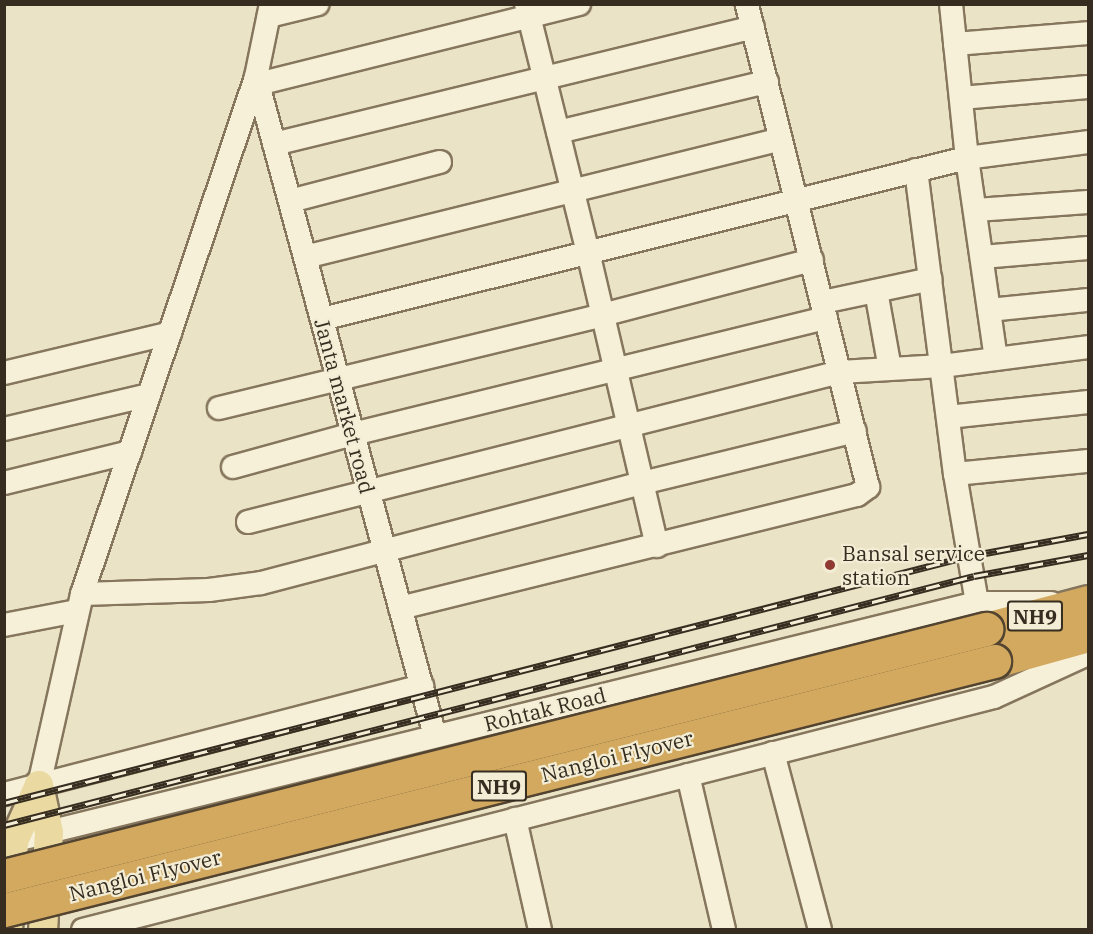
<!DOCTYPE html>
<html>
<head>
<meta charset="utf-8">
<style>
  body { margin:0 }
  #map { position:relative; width:1093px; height:934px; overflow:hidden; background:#ebe3c6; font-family:"IBM Plex Serif",serif }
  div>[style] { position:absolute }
  .roads { filter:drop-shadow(2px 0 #85765d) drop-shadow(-2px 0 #85765d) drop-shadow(0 2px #85765d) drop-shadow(0 -2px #85765d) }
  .minor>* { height:22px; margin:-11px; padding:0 11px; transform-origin:11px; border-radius:11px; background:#f6f0d9 }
  .major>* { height:28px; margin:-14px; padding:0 14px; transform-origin:14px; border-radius:14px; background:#eadaa2 }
  .highway>* { height:33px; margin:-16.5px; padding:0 16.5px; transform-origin:16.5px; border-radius:16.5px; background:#d2a95f }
  .rail>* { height:7px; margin-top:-3.5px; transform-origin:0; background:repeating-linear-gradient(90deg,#f3edd5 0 14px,#362d20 0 28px); box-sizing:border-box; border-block:2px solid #362d20 }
  .bridges { filter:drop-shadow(2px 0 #534431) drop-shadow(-2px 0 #534431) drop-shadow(0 2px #534431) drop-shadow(0 -2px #534431) }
  .highway-bridge>* { height:33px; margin:-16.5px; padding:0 16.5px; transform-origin:16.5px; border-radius:16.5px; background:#d2a95f }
  .dots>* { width:16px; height:16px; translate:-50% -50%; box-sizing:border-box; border:3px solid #f3edd5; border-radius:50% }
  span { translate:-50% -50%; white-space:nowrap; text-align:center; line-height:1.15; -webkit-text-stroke:4.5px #f3edd5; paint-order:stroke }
  .shield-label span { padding:2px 4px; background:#f3edd5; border:2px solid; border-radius:4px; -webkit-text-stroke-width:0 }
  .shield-label { font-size:20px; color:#362d20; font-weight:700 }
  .street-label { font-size:21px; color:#362d20 }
  .poi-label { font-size:21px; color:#362d20 }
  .left { translate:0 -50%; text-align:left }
  .frame { position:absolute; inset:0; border:6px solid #362d20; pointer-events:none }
</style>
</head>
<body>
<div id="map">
  <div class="roads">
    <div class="minor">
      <div style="left:526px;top:4px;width:256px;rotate:76deg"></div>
      <div style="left:588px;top:252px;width:302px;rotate:76.8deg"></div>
      <div style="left:951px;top:4px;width:155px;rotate:84.1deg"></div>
      <div style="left:967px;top:158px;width:203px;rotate:81.8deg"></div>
      <div style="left:269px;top:16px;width:50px;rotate:-13.8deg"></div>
      <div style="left:955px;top:44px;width:133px;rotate:-4.7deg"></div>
      <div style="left:256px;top:77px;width:683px;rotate:74.8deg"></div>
      <div style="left:258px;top:84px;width:331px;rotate:-14deg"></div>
      <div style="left:961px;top:98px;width:127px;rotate:-5deg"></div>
      <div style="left:558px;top:132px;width:215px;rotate:-13.5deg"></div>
      <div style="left:274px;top:144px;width:493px;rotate:-13.7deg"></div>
      <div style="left:916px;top:170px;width:306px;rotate:82.7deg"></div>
      <div style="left:955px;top:474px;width:131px;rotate:80.3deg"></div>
      <div style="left:290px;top:201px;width:155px;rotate:-14.6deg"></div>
      <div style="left:976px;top:210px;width:112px;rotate:-4.1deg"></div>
      <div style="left:305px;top:257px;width:490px;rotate:-13.9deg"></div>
      <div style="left:982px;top:257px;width:106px;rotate:-4.9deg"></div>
      <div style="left:876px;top:291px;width:79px;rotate:79.8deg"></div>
      <div style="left:823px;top:302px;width:110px;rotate:-12deg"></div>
      <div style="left:989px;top:310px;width:100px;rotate:-5.8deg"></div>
      <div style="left:322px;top:319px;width:665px;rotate:-14.02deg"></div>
      <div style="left:967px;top:158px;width:122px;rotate:-7.5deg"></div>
      <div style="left:4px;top:373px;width:171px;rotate:-13.5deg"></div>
      <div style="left:219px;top:408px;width:394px;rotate:-13.6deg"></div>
      <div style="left:602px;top:315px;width:217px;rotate:-14.7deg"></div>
      <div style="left:948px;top:417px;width:141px;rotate:-6.1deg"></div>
      <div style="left:4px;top:429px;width:149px;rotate:-13.2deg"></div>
      <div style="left:233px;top:467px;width:124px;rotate:-15.4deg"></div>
      <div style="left:353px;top:434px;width:487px;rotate:-13.8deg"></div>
      <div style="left:955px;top:474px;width:134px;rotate:-5.6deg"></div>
      <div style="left:4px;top:483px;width:130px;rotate:-13.8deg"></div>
      <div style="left:248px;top:522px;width:611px;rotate:-14.22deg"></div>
      <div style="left:840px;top:372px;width:102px;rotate:-3.4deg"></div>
      <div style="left:942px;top:366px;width:147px;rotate:-7.4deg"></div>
      <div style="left:82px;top:594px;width:127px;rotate:-1.8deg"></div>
      <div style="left:209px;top:590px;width:52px;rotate:-7.7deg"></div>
      <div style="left:261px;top:583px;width:394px;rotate:-14.7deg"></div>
      <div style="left:642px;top:483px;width:219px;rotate:-13.7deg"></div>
      <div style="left:400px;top:608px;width:471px;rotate:-13.9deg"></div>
      <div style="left:857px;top:495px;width:14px;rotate:-36deg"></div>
      <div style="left:868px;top:487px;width:498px;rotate:-104.1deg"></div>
      <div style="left:4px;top:625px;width:74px;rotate:-10.9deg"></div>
      <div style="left:773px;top:753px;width:183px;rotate:75.1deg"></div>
      <div style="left:688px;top:775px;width:159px;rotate:76.9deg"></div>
      <div style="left:39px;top:785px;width:196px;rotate:-77.3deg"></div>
      <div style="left:82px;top:594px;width:545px;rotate:-71.4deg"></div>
      <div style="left:256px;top:77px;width:75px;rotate:-78.4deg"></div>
      <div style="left:4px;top:794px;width:432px;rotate:-14.5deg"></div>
      <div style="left:515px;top:819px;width:114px;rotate:77.3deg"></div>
      <div style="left:4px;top:843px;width:1002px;rotate:-13.86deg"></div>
      <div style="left:977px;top:603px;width:74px"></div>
      <div style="left:83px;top:930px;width:940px;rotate:-14.35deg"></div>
      <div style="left:994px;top:697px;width:103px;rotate:-24.6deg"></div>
    </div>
    <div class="major">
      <div style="left:39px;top:785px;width:49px;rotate:78.2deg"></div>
      <div style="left:49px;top:833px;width:97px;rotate:93.5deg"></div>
      <div style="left:8px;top:930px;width:89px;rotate:-86.1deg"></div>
      <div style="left:14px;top:841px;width:61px;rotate:-65.9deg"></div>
    </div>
    <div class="highway">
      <div style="left:986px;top:629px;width:106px;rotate:-14.8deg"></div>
      <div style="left:994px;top:661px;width:98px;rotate:-15.5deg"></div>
    </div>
  </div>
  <div class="rail">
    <div style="left:4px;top:803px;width:996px;rotate:-14.36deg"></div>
    <div style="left:969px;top:556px;width:121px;rotate:-10.5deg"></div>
    <div style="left:4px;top:825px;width:1001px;rotate:-14.4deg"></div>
    <div style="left:974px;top:576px;width:116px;rotate:-10.4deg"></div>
  </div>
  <div class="bridges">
    <div class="highway-bridge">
      <div style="left:4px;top:876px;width:1013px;rotate:-14.12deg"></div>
      <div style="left:4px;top:910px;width:1021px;rotate:-14.12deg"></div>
    </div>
  </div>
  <div class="dots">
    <div style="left:830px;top:565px;background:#8f3a32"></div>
  </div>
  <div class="shield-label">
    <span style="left:1035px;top:616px">NH9</span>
    <span style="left:499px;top:786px">NH9</span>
  </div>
  <div class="street-label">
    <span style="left:345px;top:406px;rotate:75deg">Janta market road</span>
    <span style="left:545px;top:709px;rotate:-14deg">Rohtak Road</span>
    <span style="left:617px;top:756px;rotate:-14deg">Nangloi Flyover</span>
    <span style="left:145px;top:875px;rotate:-14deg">Nangloi Flyover</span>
  </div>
  <div class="poi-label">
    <span class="left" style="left:842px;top:565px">Bansal service<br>station</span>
  </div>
  <div class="frame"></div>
</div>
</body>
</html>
